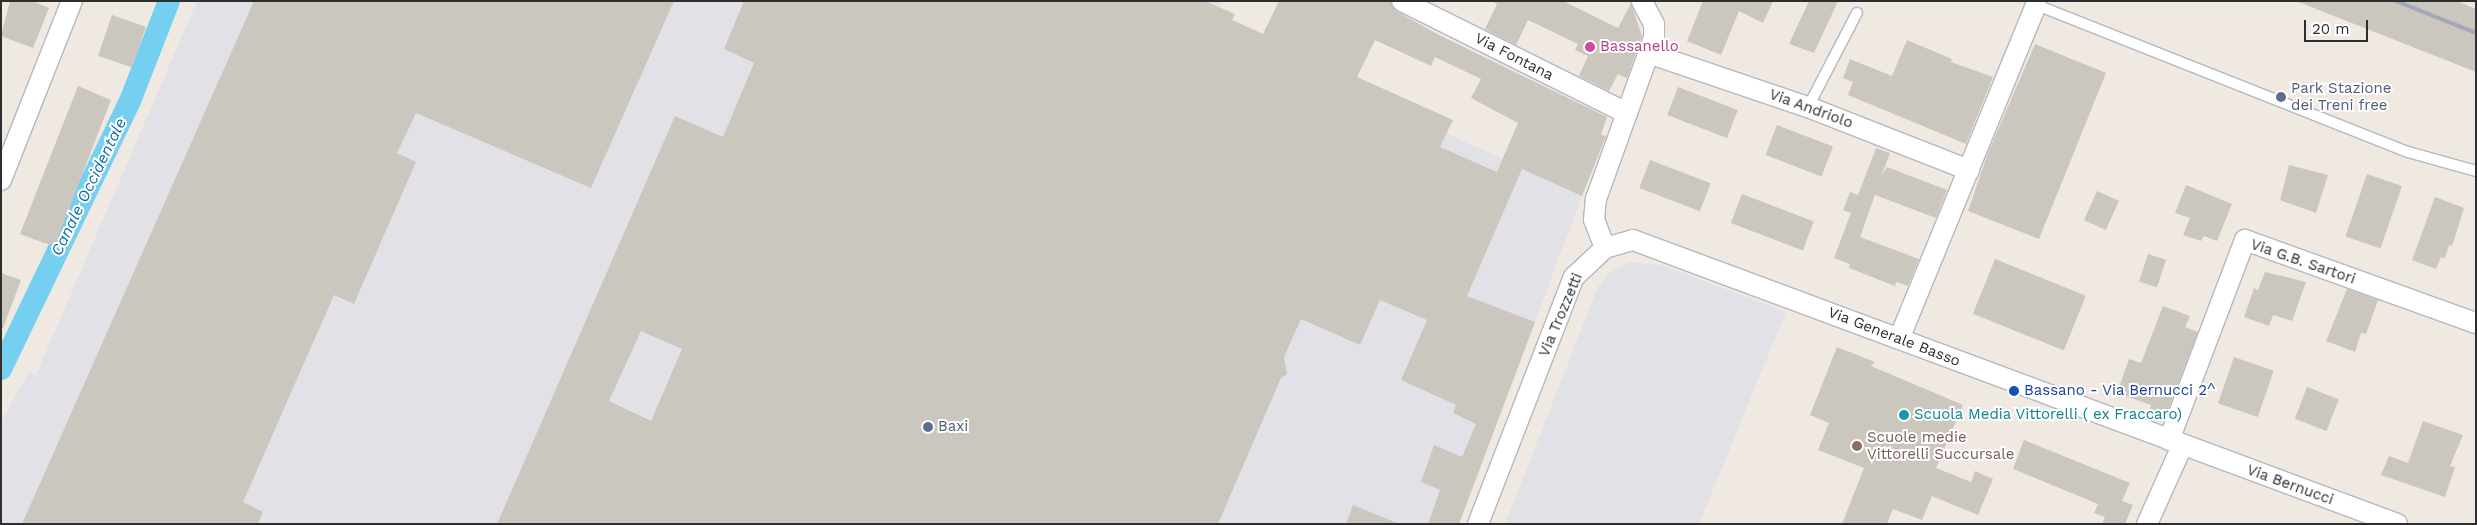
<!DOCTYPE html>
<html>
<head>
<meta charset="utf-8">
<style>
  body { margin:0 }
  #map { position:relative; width:2477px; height:525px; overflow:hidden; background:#efe9e1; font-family:"Work Sans",sans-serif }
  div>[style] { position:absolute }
  .industrial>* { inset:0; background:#e3e1e8 }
  .canal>* { height:22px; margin:-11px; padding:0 11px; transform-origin:11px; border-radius:11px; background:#75cff0 }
  .building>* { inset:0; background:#cbc7bf; transform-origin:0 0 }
  .roads { filter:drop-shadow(1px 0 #b4b7c1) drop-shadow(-1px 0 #b4b7c1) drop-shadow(0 1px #b4b7c1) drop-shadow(0 -1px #b4b7c1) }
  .service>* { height:10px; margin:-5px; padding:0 5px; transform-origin:5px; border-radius:5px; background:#fff }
  .minor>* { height:20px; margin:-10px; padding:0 10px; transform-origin:10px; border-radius:10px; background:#fff }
  .rail>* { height:4px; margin:-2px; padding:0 2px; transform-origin:2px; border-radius:2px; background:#a3a6b8 }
  .dots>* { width:14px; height:14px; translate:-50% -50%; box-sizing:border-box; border:2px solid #fff; border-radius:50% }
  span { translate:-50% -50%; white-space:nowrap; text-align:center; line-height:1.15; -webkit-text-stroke:4px #fff; paint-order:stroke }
  .hotel-label { font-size:15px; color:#b23c85 }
  .left { translate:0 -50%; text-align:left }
  .street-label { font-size:15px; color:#2e2e2e }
  .service-label { font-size:15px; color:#4e5e75 }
  .transit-label { font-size:15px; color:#164399 }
  .culture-label { font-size:15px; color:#0d838f }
  .education-label { font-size:15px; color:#785e54 }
  .water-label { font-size:16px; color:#0d6fa3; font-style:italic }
  .frame { position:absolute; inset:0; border:2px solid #2e2e2e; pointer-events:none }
  .scale { position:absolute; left:2304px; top:20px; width:64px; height:22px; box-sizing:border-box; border:2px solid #2e2e2e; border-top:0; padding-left:6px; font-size:15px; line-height:18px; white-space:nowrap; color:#2e2e2e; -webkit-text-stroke:4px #fff; paint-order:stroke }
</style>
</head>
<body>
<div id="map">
  <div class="industrial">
    <div style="clip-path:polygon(197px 1px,1222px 1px,1213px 24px,1582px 196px,1459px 524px,1px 524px,1px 422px,29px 372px,36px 375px)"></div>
    <div style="clip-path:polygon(1629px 262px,1661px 265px,1786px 312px,1699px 524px,1505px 524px,1598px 287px,1609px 273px)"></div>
  </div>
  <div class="canal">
    <div style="left:1px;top:369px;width:297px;rotate:-64.3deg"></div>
    <div style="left:130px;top:101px;width:107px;rotate:-68.7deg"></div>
  </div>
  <div class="building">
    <div style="clip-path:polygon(10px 1px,32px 1px,49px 8px,33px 48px,1px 36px)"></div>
    <div style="clip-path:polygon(254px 1px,674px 1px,591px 188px,416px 113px,397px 153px,416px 162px,354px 304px,334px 295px,243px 502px,263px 512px,258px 524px,22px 524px)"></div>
    <div style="clip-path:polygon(evenodd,744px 1px,1205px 1px,1235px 14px,1232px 20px,1263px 34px,1279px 1px,1390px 1px,1396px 11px,1437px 34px,1607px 117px,1601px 135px,1606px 136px,1582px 196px,1522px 169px,1467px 296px,1535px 322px,1459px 524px,1428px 524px,1440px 490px,1421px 482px,1434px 445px,1462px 457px,1476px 424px,1453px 413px,1456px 405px,1401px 380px,1427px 320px,1380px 300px,1360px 345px,1301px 319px,1284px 357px,1287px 374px,1281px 378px,1218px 524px,497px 524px,675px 116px,723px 137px,754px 63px,724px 49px,744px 1px,1375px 40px,1431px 66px,1435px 57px,1481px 79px,1471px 98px,1518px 123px,1497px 172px,1440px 147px,1453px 120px,1357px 77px,1375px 40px,744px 1px,641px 331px,682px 349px,651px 421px,609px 401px,641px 331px)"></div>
    <div style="clip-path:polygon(1491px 1px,1563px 1px,1618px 28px,1631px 3px,1642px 36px,1627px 78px,1618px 74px,1609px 91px,1579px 76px,1588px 56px,1575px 50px,1578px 44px,1528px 20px,1516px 45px,1485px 29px,1497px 4px)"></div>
    <div style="clip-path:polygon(1703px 1px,1773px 1px,1763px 23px,1739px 11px,1721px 55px,1687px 41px)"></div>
    <div style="clip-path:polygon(1809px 1px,1838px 1px,1814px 53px,1789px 44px)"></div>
    <div style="clip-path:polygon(2296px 1px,2457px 1px,2476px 9px,2476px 72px)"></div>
    <div style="left:112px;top:15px;width:36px;height:43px;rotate:19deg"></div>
    <div style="clip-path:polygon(1907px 40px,1952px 59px,1951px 62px,1993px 77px,1966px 144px,1848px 95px,1853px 82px,1843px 78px,1850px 59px,1892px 76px)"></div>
    <div style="clip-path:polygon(2035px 44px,2106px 73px,2039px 239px,1968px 211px,1988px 153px)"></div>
    <div style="clip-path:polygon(78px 86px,111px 100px,55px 245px,44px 243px,20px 234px)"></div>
    <div style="left:1678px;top:87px;width:64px;height:30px;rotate:21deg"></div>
    <div style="left:1777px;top:125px;width:60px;height:32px;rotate:21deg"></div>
    <div style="clip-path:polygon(1876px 148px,1890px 153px,1881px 177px,1887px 167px,1947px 190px,1936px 218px,1875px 195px,1860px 237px,1919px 259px,1908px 286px,1896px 282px,1895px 286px,1849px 268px,1850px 264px,1834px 258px,1851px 213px,1843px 210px,1850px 192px,1858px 195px)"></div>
    <div style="left:1650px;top:160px;width:65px;height:30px;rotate:21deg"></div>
    <div style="clip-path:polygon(2289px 165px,2328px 175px,2316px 213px,2280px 200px)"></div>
    <div style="left:2367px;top:174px;width:37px;height:66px;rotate:19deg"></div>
    <div style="clip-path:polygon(2186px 185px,2232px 204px,2217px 241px,2204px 236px,2201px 241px,2183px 235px,2190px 218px,2175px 213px)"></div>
    <div style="left:2097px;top:191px;width:24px;height:32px;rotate:24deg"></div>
    <div style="left:1742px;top:194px;width:77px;height:31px;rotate:21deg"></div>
    <div style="clip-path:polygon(2435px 197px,2464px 208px,2452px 246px,2449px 245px,2445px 258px,2441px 257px,2436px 269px,2412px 260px)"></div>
    <div style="left:2148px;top:254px;width:19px;height:29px;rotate:18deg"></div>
    <div style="left:1995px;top:259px;width:98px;height:59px;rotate:22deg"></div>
    <div style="clip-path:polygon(2265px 272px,2306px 282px,2292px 321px,2273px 315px,2269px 326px,2244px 317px,2254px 288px,2258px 290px)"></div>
    <div style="clip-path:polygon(1px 273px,21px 280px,3px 328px,1px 328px)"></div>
    <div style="clip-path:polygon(2347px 289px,2378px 300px,2366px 334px,2361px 333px,2355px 352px,2326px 341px)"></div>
    <div style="clip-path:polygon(2163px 306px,2190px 316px,2185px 327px,2198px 332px,2166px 415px,2150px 409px,2151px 405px,2117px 393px,2129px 359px,2141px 363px)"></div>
    <div style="clip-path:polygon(1837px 347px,1875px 362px,1871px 366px,1963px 405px,1936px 468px,1971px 482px,1975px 471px,1993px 479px,1978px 515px,1932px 496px,1922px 520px,1893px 509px,1887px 524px,1842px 524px,1864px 468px,1818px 450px,1829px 423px,1810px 415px)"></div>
    <div style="left:2234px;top:357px;width:42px;height:49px;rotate:19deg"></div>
    <div style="left:2307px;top:387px;width:34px;height:34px;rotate:21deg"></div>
    <div style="clip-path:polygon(2423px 421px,2463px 435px,2450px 466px,2455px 467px,2445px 497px,2381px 475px,2389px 456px,2408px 463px)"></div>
    <div style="clip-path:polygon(2024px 440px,2130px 483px,2122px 501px,2133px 505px,2125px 524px,2102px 524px,2105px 517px,2094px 513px,2098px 504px,2013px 469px)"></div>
    <div style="clip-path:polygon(1353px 505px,1397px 523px,1397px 524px,1346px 524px)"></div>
  </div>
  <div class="roads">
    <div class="service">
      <div style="left:2034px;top:4px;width:402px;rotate:21.6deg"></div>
      <div style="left:2408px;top:152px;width:71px;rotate:15.6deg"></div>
      <div style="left:1808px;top:107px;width:106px;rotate:-62.5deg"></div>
    </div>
    <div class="minor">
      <div style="left:1402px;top:1px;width:251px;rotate:26.5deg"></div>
      <div style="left:1651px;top:54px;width:166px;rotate:18.7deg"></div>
      <div style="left:1808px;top:107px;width:173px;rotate:21.4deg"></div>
      <div style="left:1px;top:180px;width:193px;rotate:-68.4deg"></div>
      <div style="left:1605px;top:248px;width:30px;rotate:-111deg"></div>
      <div style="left:1594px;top:220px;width:21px;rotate:-85deg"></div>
      <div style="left:1596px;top:199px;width:171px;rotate:-70.2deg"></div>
      <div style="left:1654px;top:38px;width:14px;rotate:-90deg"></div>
      <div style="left:1654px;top:24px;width:26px;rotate:-118deg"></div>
      <div style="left:1899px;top:339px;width:361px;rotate:-67.7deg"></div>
      <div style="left:2169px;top:440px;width:214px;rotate:-69.2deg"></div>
      <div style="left:2245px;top:240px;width:245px;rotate:19.8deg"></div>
      <div style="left:1478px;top:524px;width:265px;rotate:-68.8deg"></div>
      <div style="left:1574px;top:277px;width:42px;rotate:-43.1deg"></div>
      <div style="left:1605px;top:248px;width:29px;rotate:-16deg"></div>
      <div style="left:1633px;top:240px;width:815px;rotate:20.39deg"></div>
      <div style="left:2147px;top:524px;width:85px;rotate:-65.8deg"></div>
    </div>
  </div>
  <div class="rail">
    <div style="left:2396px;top:1px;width:86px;rotate:21.8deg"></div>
  </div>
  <div class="dots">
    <div style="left:1590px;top:47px;background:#d1479c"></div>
    <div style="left:2281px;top:97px;background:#5c6f8a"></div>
    <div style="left:2014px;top:391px;background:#1a4fb4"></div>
    <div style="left:1904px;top:415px;background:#0f9aa8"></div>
    <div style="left:928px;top:427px;background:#5c6f8a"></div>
    <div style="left:1857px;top:446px;background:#8d6e63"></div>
  </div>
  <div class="hotel-label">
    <span class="left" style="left:1600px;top:47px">Bassanello</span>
  </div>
  <div class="street-label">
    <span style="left:1514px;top:57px;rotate:27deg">Via Fontana</span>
    <span style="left:1811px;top:109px;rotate:20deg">Via Andriolo</span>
    <span style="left:2303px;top:262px;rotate:19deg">Via G.B. Sartori</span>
    <span style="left:1561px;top:315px;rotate:-67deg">Via Trozzetti</span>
    <span style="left:1894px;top:337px;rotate:21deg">Via Generale Basso</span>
    <span style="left:2290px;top:485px;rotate:20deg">Via Bernucci</span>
  </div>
  <div class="service-label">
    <span class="left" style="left:2291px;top:97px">Park Stazione<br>dei Treni free</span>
    <span class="left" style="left:938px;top:427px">Baxi</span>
  </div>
  <div class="transit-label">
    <span class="left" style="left:2024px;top:391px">Bassano - Via Bernucci 2^</span>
  </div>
  <div class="culture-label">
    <span class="left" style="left:1914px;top:415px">Scuola Media Vittorelli ( ex Fraccaro)</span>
  </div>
  <div class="education-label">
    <span class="left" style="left:1867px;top:446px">Scuole medie<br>Vittorelli Succursale</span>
  </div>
  <div class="water-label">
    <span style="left:89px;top:187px;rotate:-64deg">Canale Occidentale</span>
  </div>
  <div class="frame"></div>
  <div class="scale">20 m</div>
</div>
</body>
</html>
